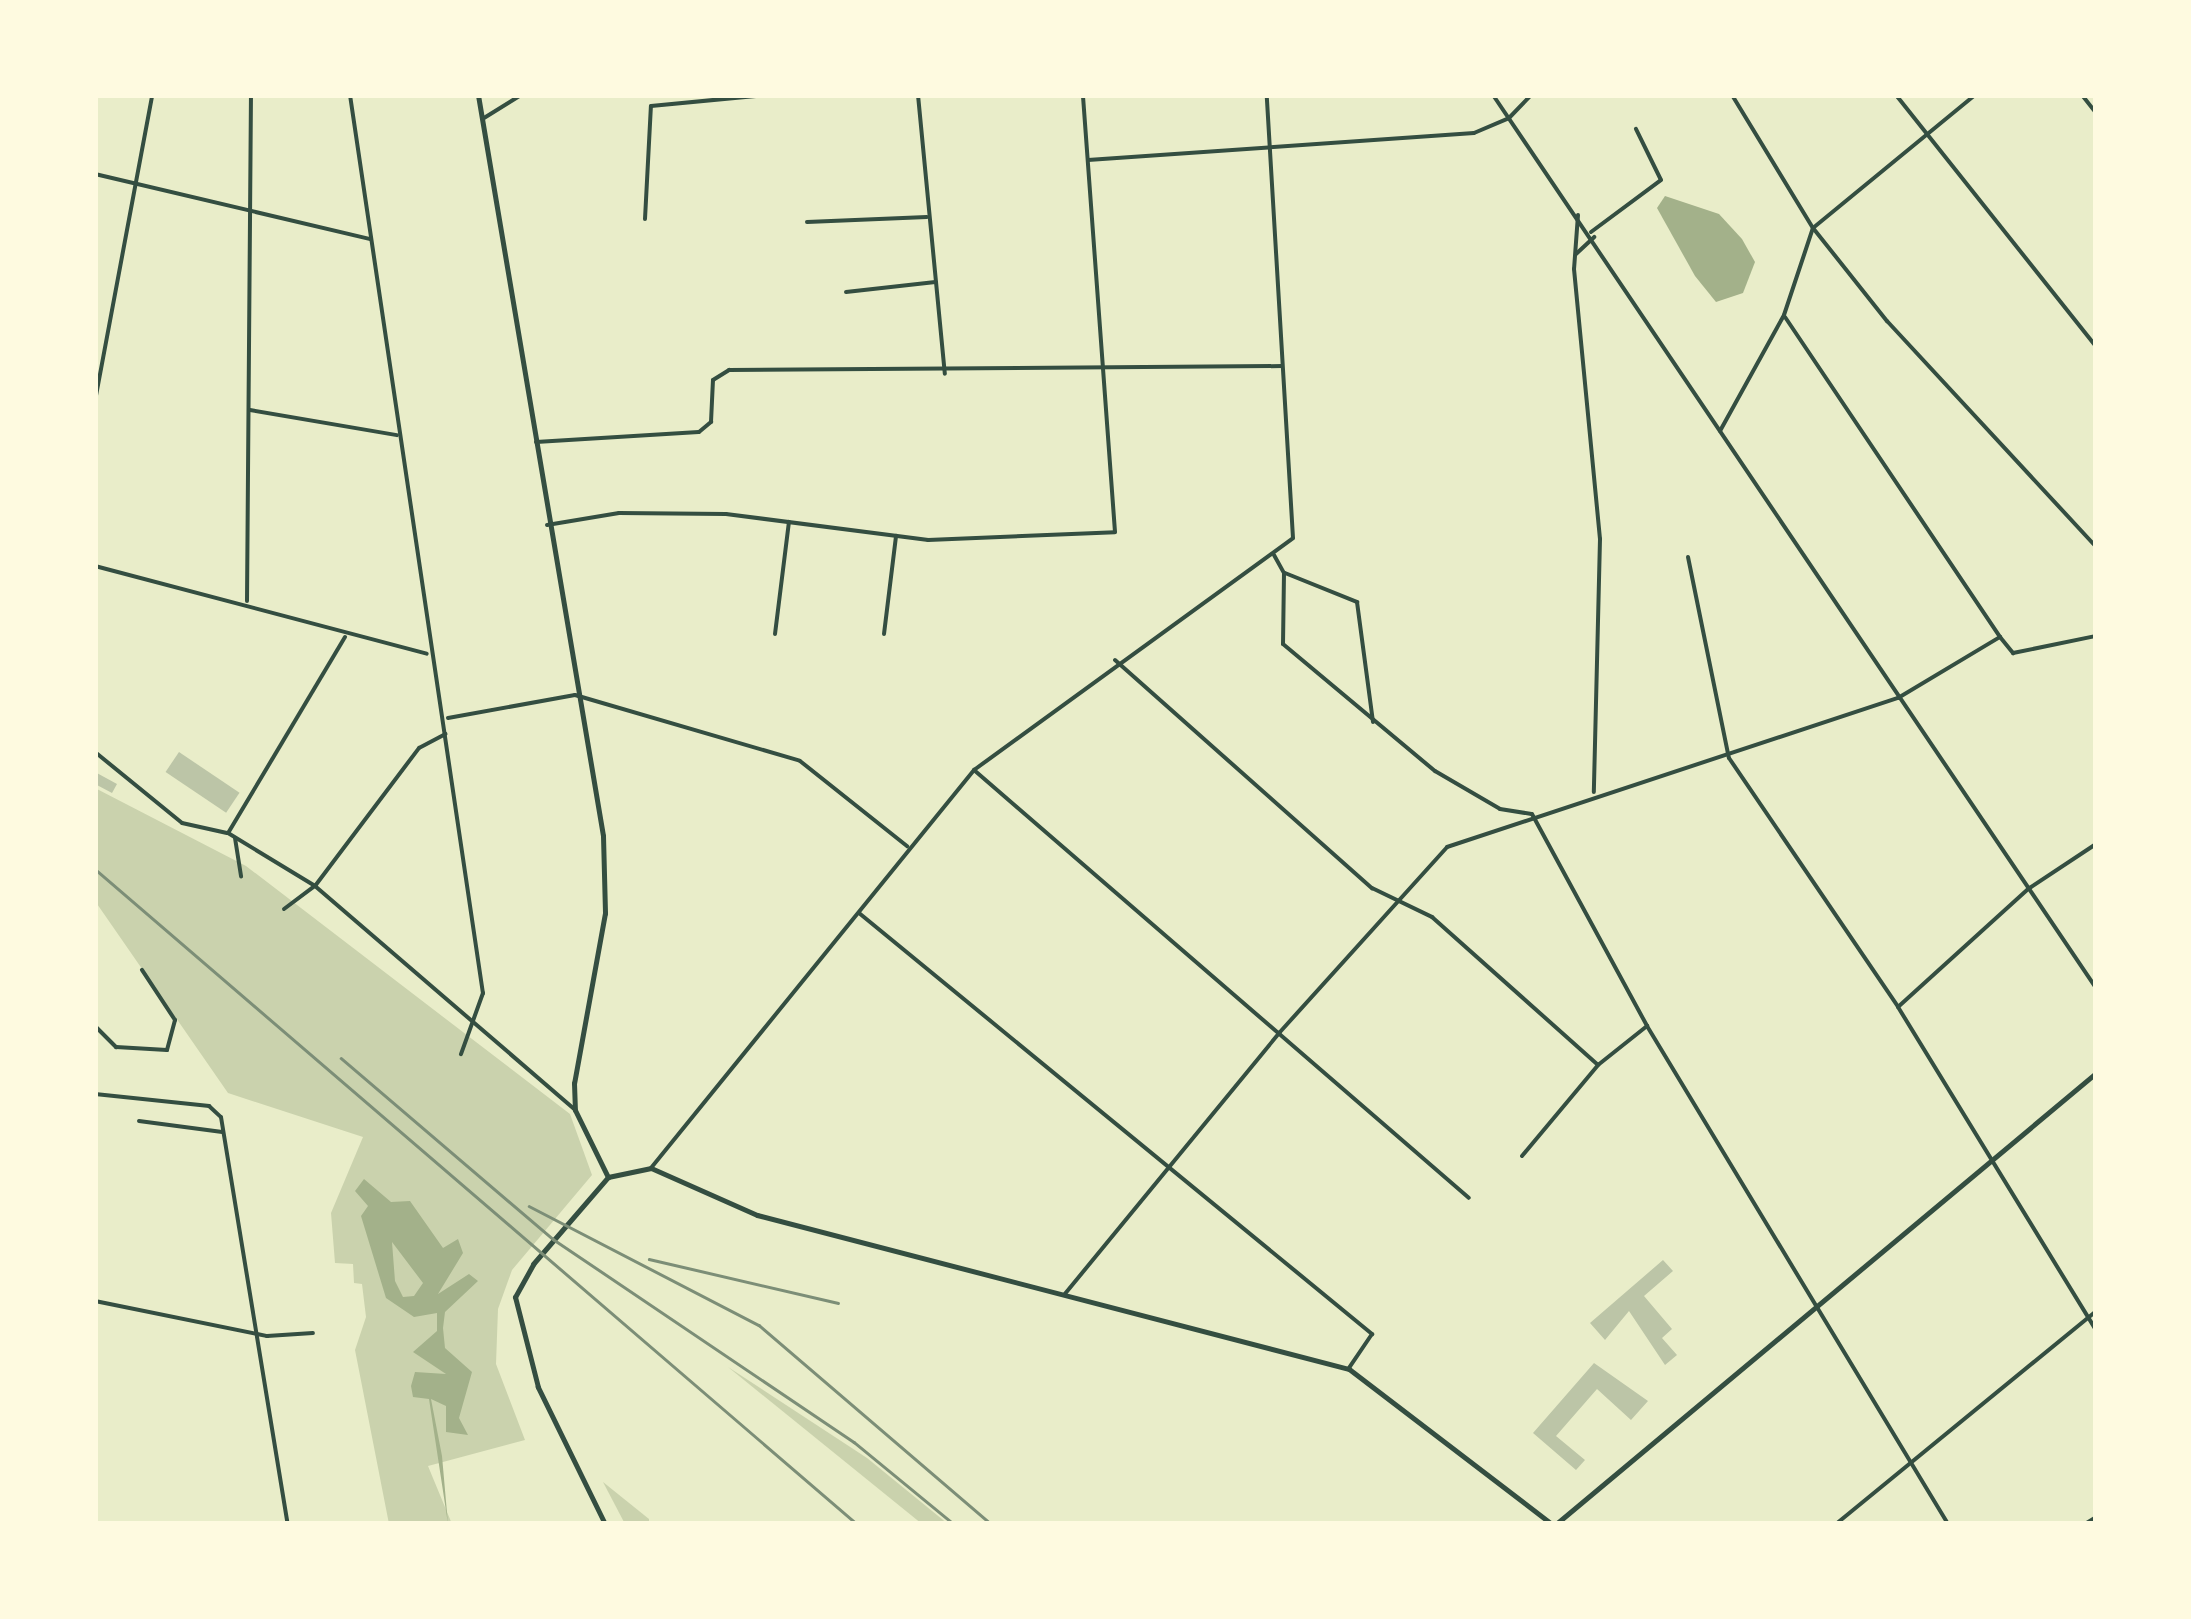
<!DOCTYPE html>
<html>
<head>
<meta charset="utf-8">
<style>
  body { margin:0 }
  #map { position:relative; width:2191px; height:1619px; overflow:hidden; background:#e9edc9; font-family:Arial,sans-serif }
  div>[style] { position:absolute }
  .green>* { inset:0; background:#cad2ad }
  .water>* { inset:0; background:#a3b18a }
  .building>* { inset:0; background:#bcc5a7; transform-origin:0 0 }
  .minor>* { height:4px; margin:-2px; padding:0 2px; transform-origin:2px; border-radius:2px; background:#344e41 }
  .tertiary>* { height:5px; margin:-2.5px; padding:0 2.5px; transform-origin:2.5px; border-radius:2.5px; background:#344e41 }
  .rail>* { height:2.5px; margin:-1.25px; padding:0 1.25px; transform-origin:1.25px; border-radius:1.25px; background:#7c8e77 }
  span { translate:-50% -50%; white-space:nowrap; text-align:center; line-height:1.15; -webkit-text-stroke:9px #fefae0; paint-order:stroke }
  .frame { position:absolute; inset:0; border:98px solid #fefae0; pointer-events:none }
</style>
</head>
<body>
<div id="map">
  <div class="green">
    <div style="clip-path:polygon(95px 788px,246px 866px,570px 1114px,592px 1175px,512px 1270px,498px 1309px,496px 1364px,525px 1440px,428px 1466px,452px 1524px,389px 1524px,355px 1350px,366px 1317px,362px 1284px,354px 1283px,353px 1264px,335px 1263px,331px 1213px,363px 1137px,228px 1093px,95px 901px)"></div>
    <div style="clip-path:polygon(728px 1367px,867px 1458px,948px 1524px,922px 1524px)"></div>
    <div style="clip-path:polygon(603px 1482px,649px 1519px,649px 1524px,625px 1524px)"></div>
  </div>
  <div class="water">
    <div style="clip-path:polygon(1665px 196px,1719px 214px,1742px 239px,1755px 262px,1743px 293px,1716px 302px,1695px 276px,1657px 208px)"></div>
    <div style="clip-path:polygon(evenodd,364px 1179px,391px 1202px,410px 1201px,443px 1248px,458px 1239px,463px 1253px,438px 1294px,469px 1274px,478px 1281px,445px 1312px,443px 1328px,445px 1348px,472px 1372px,459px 1418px,468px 1435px,446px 1432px,446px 1406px,431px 1399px,442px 1456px,448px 1524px,429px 1399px,413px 1397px,411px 1386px,415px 1372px,446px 1374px,413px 1352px,437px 1331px,437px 1313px,414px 1317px,386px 1298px,361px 1216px,368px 1206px,355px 1191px,364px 1179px,392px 1242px,423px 1283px,414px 1296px,403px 1297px,395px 1281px,392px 1242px)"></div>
  </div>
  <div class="building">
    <div style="left:179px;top:752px;width:73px;height:24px;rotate:34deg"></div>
    <div style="clip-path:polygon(95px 772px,117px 784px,112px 793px,95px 784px)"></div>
    <div style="clip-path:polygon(1663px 1260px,1673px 1271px,1644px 1296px,1672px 1329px,1662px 1338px,1677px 1355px,1665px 1365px,1629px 1311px,1605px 1340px,1590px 1323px)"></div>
    <div style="clip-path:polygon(1594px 1363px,1648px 1401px,1631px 1420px,1597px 1389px,1556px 1436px,1585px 1460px,1576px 1470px,1533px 1433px)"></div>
  </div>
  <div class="minor">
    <div style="left:350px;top:95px;width:908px;rotate:81.58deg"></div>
    <div style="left:483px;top:993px;width:65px;rotate:109.8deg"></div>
    <div style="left:918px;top:95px;width:280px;rotate:84.5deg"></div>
    <div style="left:1493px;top:95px;width:1078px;rotate:55.97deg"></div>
    <div style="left:1732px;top:95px;width:156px;rotate:58.7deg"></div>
    <div style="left:1813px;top:228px;width:119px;rotate:51.5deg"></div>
    <div style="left:1887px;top:321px;width:308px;rotate:47.2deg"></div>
    <div style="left:1896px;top:95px;width:321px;rotate:51.5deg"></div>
    <div style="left:2082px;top:95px;width:23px;rotate:52deg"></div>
    <div style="left:484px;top:118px;width:44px;rotate:-31.9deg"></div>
    <div style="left:1088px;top:160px;width:387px;rotate:-4deg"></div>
    <div style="left:1474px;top:133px;width:38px;rotate:-23deg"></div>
    <div style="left:1509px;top:118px;width:32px;rotate:-46deg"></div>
    <div style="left:95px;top:174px;width:283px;rotate:13.3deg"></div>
    <div style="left:1578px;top:215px;width:54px;rotate:94.2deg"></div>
    <div style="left:1574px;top:269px;width:271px;rotate:84.5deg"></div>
    <div style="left:1600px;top:539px;width:253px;rotate:91.4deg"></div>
    <div style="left:645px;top:219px;width:113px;rotate:-87deg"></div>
    <div style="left:651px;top:106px;width:115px;rotate:-5.5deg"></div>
    <div style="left:807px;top:222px;width:120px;rotate:-2.4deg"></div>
    <div style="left:1591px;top:232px;width:87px;rotate:-36.6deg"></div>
    <div style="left:1661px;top:180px;width:57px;rotate:-116.1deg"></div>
    <div style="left:1576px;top:254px;width:25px;rotate:-43deg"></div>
    <div style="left:846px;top:292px;width:90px;rotate:-6.4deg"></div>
    <div style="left:1785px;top:317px;width:386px;rotate:56.1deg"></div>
    <div style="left:95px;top:401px;width:311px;rotate:-79.4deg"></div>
    <div style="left:250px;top:410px;width:149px;rotate:9.7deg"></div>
    <div style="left:1720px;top:431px;width:132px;rotate:-61.1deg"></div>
    <div style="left:1784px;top:315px;width:92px;rotate:-71.6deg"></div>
    <div style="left:1813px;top:228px;width:210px;rotate:-39.4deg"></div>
    <div style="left:536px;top:442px;width:163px;rotate:-3.5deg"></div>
    <div style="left:699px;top:432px;width:16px;rotate:-40deg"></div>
    <div style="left:711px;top:422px;width:42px;rotate:-87.3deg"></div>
    <div style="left:713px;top:380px;width:19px;rotate:-32deg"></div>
    <div style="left:729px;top:370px;width:553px;rotate:-0.41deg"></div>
    <div style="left:547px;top:525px;width:73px;rotate:-9.5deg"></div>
    <div style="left:619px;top:513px;width:107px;rotate:0.5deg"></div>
    <div style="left:726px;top:514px;width:204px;rotate:7.3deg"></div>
    <div style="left:928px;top:540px;width:187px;rotate:-2.4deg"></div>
    <div style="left:1115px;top:532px;width:438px;rotate:-94.2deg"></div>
    <div style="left:1274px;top:555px;width:21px;rotate:61deg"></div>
    <div style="left:1284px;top:573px;width:71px;rotate:90.8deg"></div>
    <div style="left:1283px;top:644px;width:198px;rotate:39.9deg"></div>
    <div style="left:1435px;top:771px;width:75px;rotate:30.3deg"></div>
    <div style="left:1500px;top:809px;width:32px;rotate:9deg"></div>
    <div style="left:1532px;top:814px;width:241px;rotate:61.5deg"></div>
    <div style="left:1647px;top:1026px;width:582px;rotate:58.85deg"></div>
    <div style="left:1688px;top:557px;width:205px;rotate:78.5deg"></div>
    <div style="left:1729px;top:758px;width:301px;rotate:55.8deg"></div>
    <div style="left:1898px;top:1007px;width:379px;rotate:58.5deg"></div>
    <div style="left:95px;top:566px;width:343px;rotate:14.8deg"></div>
    <div style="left:1285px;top:573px;width:78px;rotate:21.9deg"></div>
    <div style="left:1357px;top:602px;width:121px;rotate:82.4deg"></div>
    <div style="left:247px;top:601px;width:506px;rotate:-89.55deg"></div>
    <div style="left:775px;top:634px;width:113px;rotate:-82.9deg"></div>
    <div style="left:884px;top:634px;width:99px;rotate:-83deg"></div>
    <div style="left:345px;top:637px;width:228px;rotate:120.8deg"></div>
    <div style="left:228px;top:833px;width:102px;rotate:31.3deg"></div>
    <div style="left:315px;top:886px;width:343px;rotate:40.7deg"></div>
    <div style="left:1115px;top:660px;width:344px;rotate:41.6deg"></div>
    <div style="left:1372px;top:888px;width:67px;rotate:25.8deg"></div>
    <div style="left:1432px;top:917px;width:222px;rotate:41.7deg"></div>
    <div style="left:448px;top:718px;width:129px;rotate:-10.3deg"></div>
    <div style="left:575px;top:695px;width:234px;rotate:16.3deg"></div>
    <div style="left:800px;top:761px;width:137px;rotate:38.5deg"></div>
    <div style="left:95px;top:752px;width:112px;rotate:39.2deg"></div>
    <div style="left:182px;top:823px;width:46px;rotate:12.5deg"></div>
    <div style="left:974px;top:770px;width:654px;rotate:40.85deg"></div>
    <div style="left:235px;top:838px;width:39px;rotate:81deg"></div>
    <div style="left:284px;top:909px;width:39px;rotate:-37deg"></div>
    <div style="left:315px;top:886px;width:173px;rotate:-53deg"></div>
    <div style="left:419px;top:748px;width:30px;rotate:-28deg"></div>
    <div style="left:859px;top:913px;width:664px;rotate:39.37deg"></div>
    <div style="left:1372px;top:1334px;width:41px;rotate:124.1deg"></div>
    <div style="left:1898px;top:1007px;width:176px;rotate:-42.2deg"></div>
    <div style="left:2028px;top:889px;width:82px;rotate:-33.5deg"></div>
    <div style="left:95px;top:1026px;width:30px;rotate:45deg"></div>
    <div style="left:116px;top:1047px;width:51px;rotate:3.4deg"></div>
    <div style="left:167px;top:1050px;width:31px;rotate:-75deg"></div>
    <div style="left:175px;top:1020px;width:60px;rotate:-123.4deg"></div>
    <div style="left:95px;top:1094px;width:115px;rotate:6deg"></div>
    <div style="left:209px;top:1106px;width:16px;rotate:43deg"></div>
    <div style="left:221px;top:1117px;width:412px;rotate:80.7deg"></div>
    <div style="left:139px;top:1121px;width:84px;rotate:7.5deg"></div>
    <div style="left:1522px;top:1156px;width:119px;rotate:-50.1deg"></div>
    <div style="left:1598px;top:1065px;width:63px;rotate:-38.5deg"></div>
    <div style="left:651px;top:1168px;width:513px;rotate:-50.94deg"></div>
    <div style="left:974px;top:770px;width:394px;rotate:-36deg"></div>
    <div style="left:1293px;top:538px;width:444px;rotate:-93.4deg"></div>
    <div style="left:1064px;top:1295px;width:340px;rotate:-50.6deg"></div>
    <div style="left:1280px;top:1032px;width:249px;rotate:-47.9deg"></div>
    <div style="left:1447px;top:847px;width:475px;rotate:-18.3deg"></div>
    <div style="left:1898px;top:698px;width:119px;rotate:-30.9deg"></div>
    <div style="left:2000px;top:637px;width:21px;rotate:51deg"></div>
    <div style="left:2013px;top:653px;width:85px;rotate:-11.6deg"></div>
    <div style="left:95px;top:1301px;width:176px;rotate:11.5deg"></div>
    <div style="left:267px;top:1336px;width:46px;rotate:-3.7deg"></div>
    <div style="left:1836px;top:1524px;width:336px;rotate:-39.3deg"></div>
    <div style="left:2085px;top:1524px;width:13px;rotate:-32deg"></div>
  </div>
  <div class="tertiary">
    <div style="left:478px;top:95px;width:751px;rotate:80.42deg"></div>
    <div style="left:603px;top:836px;width:77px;rotate:88.5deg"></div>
    <div style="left:605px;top:913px;width:173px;rotate:100.3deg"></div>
    <div style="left:574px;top:1083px;width:27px;rotate:88deg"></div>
    <div style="left:575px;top:1110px;width:75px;rotate:63.8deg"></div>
    <div style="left:608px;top:1177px;width:44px;rotate:-11.8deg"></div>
    <div style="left:651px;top:1168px;width:116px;rotate:23.9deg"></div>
    <div style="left:757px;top:1215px;width:612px;rotate:14.58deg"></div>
    <div style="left:1349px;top:1369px;width:255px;rotate:37.4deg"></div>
    <div style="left:605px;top:1524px;width:153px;rotate:-116.1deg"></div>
    <div style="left:538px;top:1387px;width:93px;rotate:-104.3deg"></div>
    <div style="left:515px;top:1297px;width:38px;rotate:-61deg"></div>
    <div style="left:533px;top:1264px;width:115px;rotate:-49.2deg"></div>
    <div style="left:1556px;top:1524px;width:704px;rotate:-39.87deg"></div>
  </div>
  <div class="rail">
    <div style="left:95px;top:869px;width:1005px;rotate:40.68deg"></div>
    <div style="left:341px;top:1058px;width:279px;rotate:40.5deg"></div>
    <div style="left:553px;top:1239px;width:363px;rotate:34deg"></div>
    <div style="left:854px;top:1442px;width:129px;rotate:39.4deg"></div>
    <div style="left:529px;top:1206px;width:259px;rotate:27.4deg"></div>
    <div style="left:759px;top:1325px;width:306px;rotate:40.6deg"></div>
    <div style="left:649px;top:1259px;width:194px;rotate:13.1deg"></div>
  </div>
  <div class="frame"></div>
</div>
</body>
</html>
